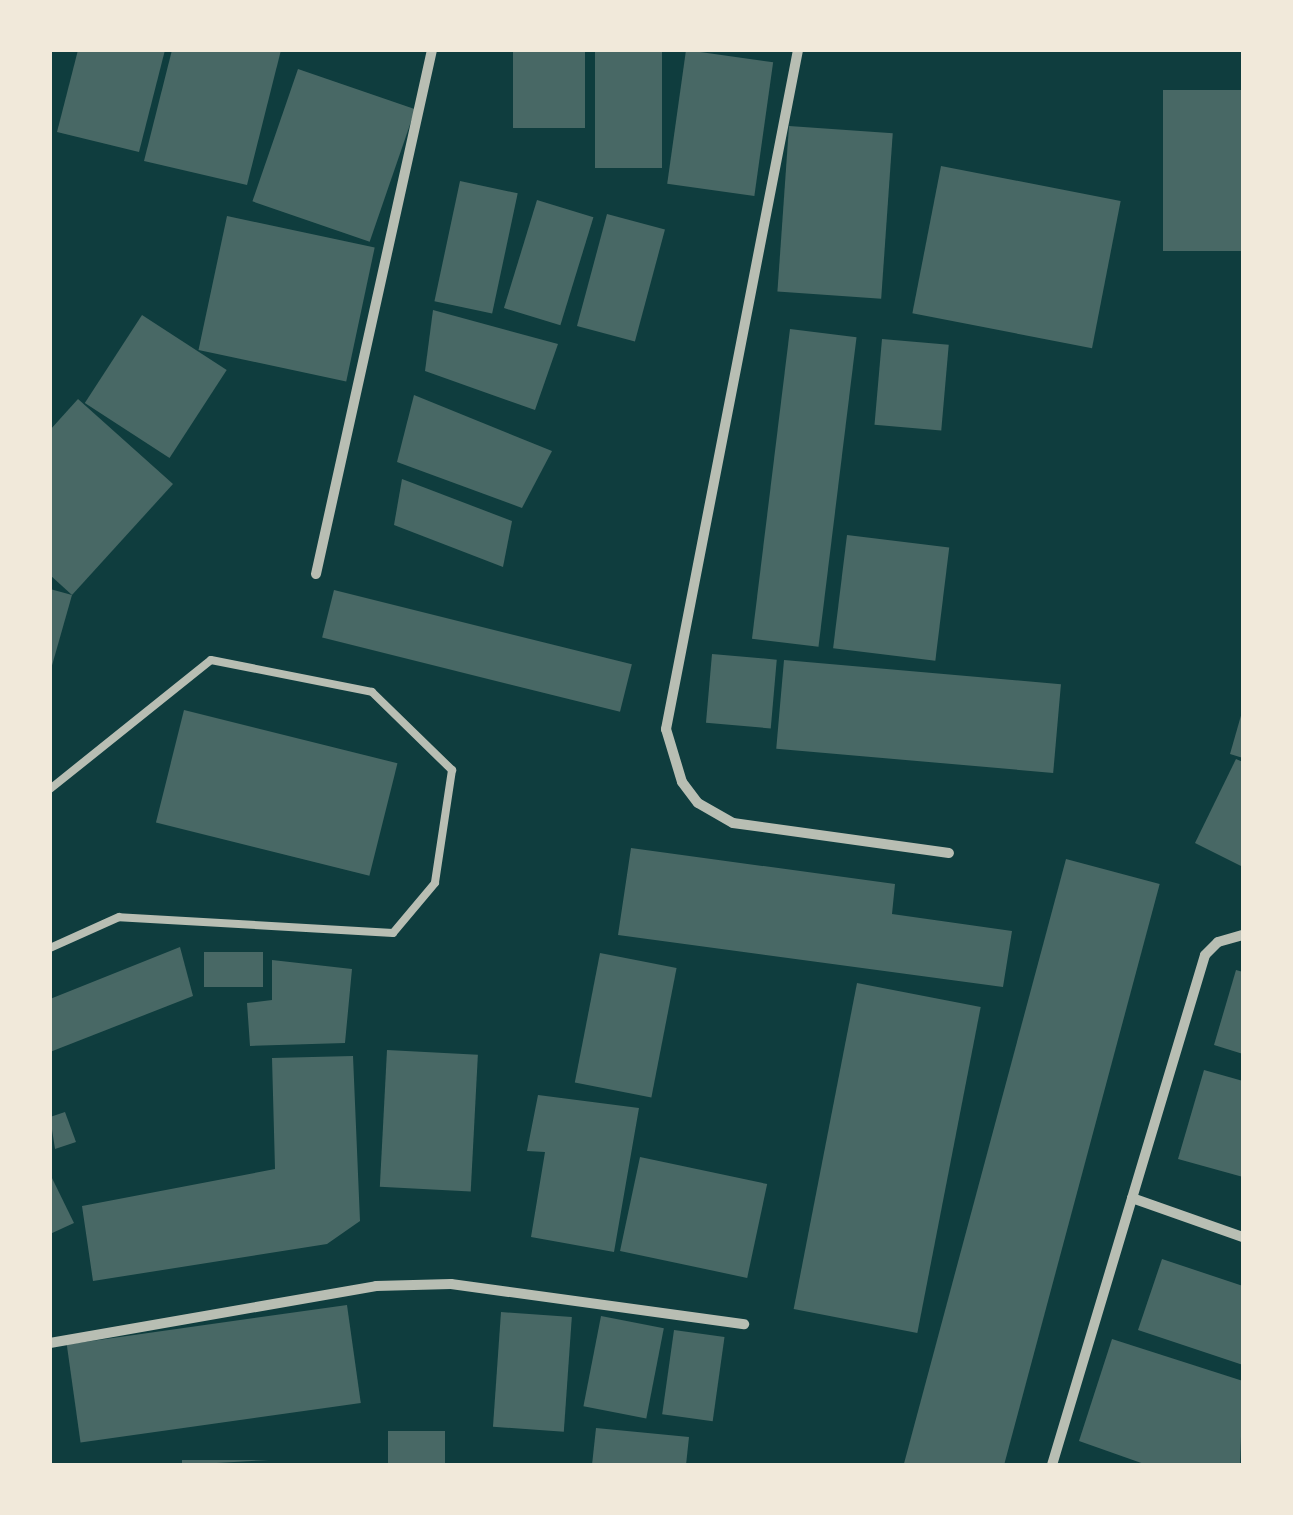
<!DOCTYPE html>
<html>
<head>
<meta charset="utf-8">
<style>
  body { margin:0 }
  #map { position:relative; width:1293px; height:1515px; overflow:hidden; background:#0f3d3e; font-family:Overpass,sans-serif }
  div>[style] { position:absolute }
  .building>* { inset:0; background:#486865; transform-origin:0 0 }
  .service>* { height:8px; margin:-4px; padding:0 4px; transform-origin:4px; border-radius:4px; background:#b8beb3 }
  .minor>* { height:10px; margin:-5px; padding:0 5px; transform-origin:5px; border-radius:5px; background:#b8beb3 }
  span { translate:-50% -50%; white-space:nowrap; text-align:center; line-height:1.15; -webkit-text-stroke:9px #f1e9da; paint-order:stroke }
  .frame { position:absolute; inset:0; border:52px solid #f1e9da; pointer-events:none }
</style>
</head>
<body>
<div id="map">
  <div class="building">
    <div style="clip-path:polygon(78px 50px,165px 50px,139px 152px,57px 132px)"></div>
    <div style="clip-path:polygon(172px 50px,281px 50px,247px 185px,144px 161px)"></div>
    <div style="left:513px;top:50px;width:72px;height:78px"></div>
    <div style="left:595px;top:50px;width:67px;height:118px"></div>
    <div style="left:686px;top:50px;width:88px;height:135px;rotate:8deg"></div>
    <div style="left:298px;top:69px;width:124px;height:140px;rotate:19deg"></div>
    <div style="left:1163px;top:90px;width:80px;height:161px"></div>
    <div style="left:789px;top:126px;width:104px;height:166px;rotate:4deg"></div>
    <div style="left:941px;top:166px;width:183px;height:150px;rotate:11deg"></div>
    <div style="left:460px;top:181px;width:59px;height:123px;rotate:12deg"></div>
    <div style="left:537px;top:200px;width:59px;height:113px;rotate:17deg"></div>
    <div style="left:607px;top:214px;width:60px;height:116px;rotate:15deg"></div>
    <div style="left:227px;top:216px;width:151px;height:137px;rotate:12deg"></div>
    <div style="clip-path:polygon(433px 310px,558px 344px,535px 410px,425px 371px)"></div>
    <div style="left:142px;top:315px;width:101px;height:105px;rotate:33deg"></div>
    <div style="left:790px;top:329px;width:67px;height:312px;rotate:7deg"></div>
    <div style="left:882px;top:339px;width:67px;height:86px;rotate:5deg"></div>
    <div style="clip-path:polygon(414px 395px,552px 451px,522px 508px,397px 462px)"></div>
    <div style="clip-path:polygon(78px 399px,173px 484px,72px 595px,50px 575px,50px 430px)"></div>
    <div style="clip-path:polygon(402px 479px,512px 521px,503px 567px,394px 525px)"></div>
    <div style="left:847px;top:535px;width:103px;height:114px;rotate:7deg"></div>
    <div style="clip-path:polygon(50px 589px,72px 595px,51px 669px,50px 668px)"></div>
    <div style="left:334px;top:590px;width:307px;height:49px;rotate:14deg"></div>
    <div style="left:712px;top:654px;width:65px;height:69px;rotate:5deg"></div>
    <div style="left:784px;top:660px;width:278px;height:89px;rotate:5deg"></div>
    <div style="left:184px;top:710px;width:220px;height:116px;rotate:14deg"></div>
    <div style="clip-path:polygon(1242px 712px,1243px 712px,1243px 758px,1230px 754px)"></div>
    <div style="clip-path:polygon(1236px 759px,1243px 762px,1243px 867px,1195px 843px)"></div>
    <div style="clip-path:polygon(631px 848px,895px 884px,892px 914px,1012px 931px,1003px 987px,618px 935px)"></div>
    <div style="left:1066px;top:859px;width:97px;height:629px;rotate:15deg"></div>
    <div style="clip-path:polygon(180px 947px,193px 996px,50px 1052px,50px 999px)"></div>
    <div style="left:204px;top:952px;width:59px;height:35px"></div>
    <div style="left:600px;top:953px;width:78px;height:132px;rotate:11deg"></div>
    <div style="clip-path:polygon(272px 960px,352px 969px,345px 1043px,250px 1046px,247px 1003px,272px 1000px)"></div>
    <div style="clip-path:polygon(1236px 970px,1243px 972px,1243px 1054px,1214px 1045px)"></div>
    <div style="left:857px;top:983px;width:126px;height:332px;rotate:11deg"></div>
    <div style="left:387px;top:1050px;width:91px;height:137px;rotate:3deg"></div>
    <div style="clip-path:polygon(353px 1056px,360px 1221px,327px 1244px,93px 1281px,82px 1206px,275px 1169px,272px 1058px)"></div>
    <div style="clip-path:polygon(1204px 1070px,1243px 1081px,1243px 1177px,1178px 1159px)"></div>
    <div style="clip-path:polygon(538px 1095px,639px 1108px,614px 1252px,531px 1237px,545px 1152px,527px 1151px)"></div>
    <div style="clip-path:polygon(65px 1112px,76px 1142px,55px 1149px,50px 1117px)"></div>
    <div style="left:640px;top:1157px;width:130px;height:96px;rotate:12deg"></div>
    <div style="clip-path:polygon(50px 1174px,74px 1223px,50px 1234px)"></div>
    <div style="clip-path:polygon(1162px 1259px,1243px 1286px,1243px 1365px,1138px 1330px)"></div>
    <div style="left:347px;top:1305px;width:99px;height:283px;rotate:82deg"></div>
    <div style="left:501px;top:1312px;width:71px;height:115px;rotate:4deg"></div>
    <div style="left:601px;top:1316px;width:64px;height:92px;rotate:11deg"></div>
    <div style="left:674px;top:1330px;width:51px;height:85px;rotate:8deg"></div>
    <div style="clip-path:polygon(1112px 1339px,1243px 1381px,1240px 1465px,1147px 1465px,1079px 1441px)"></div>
    <div style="clip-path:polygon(596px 1428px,689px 1437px,686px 1465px,592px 1465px)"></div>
    <div style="left:388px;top:1431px;width:57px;height:34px"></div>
    <div style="clip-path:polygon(182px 1460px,269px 1460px,182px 1465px)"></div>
  </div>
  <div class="service">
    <div style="left:50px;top:789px;width:206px;rotate:-38.7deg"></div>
    <div style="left:211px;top:660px;width:164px;rotate:11.2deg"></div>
    <div style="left:372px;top:692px;width:112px;rotate:44.3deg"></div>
    <div style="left:452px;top:770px;width:114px;rotate:98.6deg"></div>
    <div style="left:435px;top:883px;width:65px;rotate:130deg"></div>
    <div style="left:393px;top:933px;width:274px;rotate:-176.7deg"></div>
    <div style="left:119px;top:917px;width:76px;rotate:155.8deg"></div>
  </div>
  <div class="minor">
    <div style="left:798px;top:50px;width:692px;rotate:101deg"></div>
    <div style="left:666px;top:729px;width:55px;rotate:73.2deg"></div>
    <div style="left:682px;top:782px;width:26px;rotate:53deg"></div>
    <div style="left:698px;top:803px;width:40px;rotate:29.7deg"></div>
    <div style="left:733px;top:823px;width:218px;rotate:7.9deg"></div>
    <div style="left:316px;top:574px;width:537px;rotate:-77.52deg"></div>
    <div style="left:1132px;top:1198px;width:118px;rotate:19.4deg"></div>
    <div style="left:50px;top:1343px;width:331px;rotate:-9.9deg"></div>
    <div style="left:376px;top:1286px;width:75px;rotate:-1.5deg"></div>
    <div style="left:451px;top:1284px;width:296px;rotate:7.8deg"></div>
    <div style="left:1052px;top:1465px;width:532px;rotate:-73.3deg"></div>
    <div style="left:1205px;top:955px;width:18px;rotate:-45deg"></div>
    <div style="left:1218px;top:942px;width:26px;rotate:-16deg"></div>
  </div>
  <div class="frame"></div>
</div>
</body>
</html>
